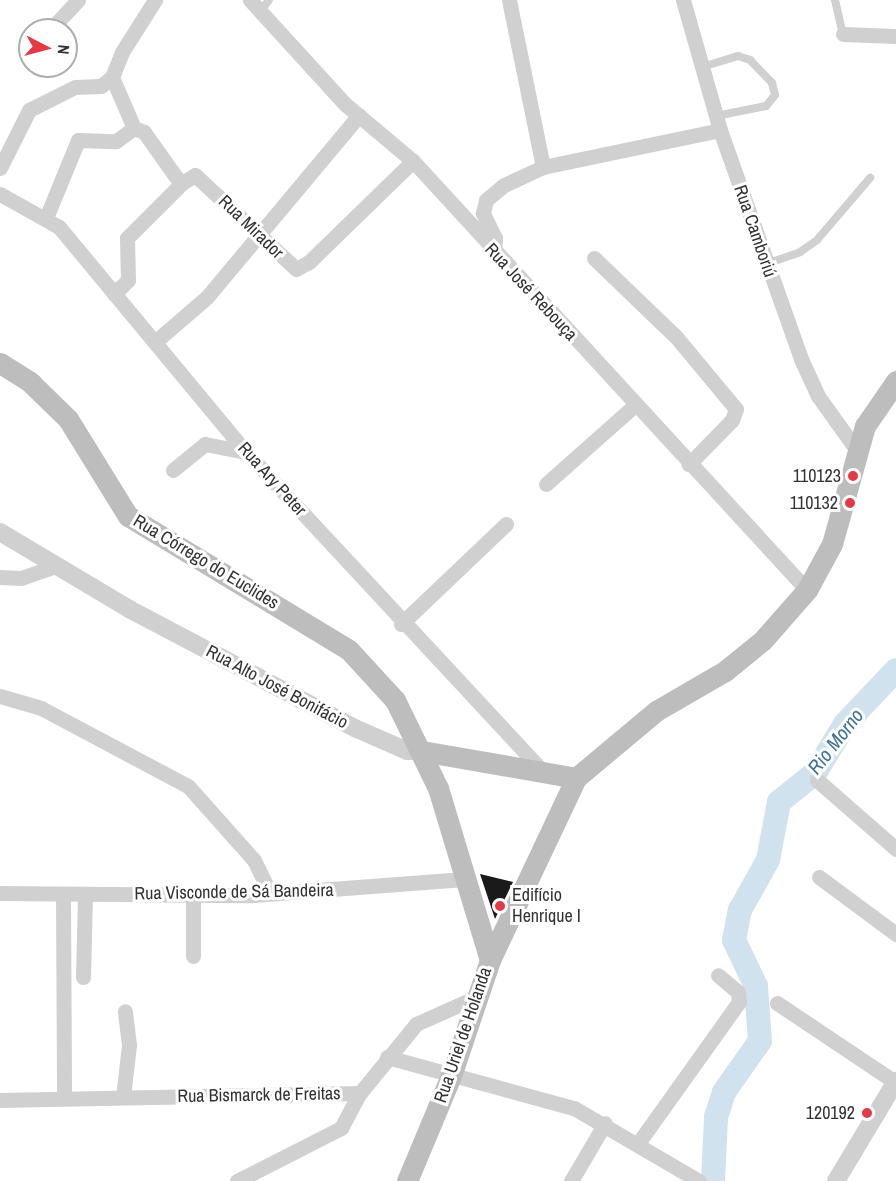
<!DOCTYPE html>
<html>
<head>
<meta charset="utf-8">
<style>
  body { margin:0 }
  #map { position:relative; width:896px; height:1181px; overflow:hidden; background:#fff; font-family:"Archivo Narrow",sans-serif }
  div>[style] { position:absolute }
  .river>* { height:24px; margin:-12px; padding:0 12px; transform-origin:12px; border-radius:12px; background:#cfe2ee }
  .building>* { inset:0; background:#1a1a1a }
  .service>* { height:8px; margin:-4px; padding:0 4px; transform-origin:4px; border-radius:4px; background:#d0d0d0 }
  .minor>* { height:15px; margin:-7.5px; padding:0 7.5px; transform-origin:7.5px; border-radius:7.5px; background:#d0d0d0 }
  .tertiary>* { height:18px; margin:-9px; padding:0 9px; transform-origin:9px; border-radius:9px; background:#d0d0d0 }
  .secondary>* { height:21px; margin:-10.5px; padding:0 10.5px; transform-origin:10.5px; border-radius:10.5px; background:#bdbdbd }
  .dots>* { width:16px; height:16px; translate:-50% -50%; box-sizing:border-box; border:3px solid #fff; border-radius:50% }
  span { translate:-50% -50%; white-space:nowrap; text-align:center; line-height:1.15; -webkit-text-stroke:6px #fff; paint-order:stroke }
  .street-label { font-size:18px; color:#333 }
  .poi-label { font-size:18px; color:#333 }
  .right { translate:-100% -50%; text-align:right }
  .left { translate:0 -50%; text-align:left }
  .water-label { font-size:20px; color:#3f7597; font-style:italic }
  .north { position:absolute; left:18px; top:18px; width:60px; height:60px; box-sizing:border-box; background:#fff; border:2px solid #adadad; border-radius:50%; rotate:96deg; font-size:16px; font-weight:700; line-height:24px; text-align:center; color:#333 }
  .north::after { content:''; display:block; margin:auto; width:21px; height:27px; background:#e63946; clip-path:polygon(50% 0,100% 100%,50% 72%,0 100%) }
</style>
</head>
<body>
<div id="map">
  <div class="river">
    <div style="left:713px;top:1181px;width:64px;rotate:-87.3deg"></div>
    <div style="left:716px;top:1117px;width:26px;rotate:-72deg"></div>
    <div style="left:724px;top:1092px;width:62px;rotate:-54.8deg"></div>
    <div style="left:760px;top:1041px;width:55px;rotate:-94.2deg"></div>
    <div style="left:756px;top:986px;width:51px;rotate:-115.6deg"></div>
    <div style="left:734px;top:940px;width:31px;rotate:-79deg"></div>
    <div style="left:740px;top:910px;width:57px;rotate:-60.8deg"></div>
    <div style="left:768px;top:860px;width:59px;rotate:-79.3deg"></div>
    <div style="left:779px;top:802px;width:46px;rotate:-38.9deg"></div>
    <div style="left:815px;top:773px;width:57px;rotate:-58.5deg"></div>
    <div style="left:845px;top:724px;width:74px;rotate:-46.6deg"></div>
  </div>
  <div class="building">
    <div style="clip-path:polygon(480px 874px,513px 882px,495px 919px)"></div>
  </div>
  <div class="service">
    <div style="left:835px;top:0;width:35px;rotate:77deg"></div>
    <div style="left:262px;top:9px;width:11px;rotate:-52deg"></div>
    <div style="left:702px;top:67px;width:38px;rotate:-17deg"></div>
    <div style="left:738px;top:56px;width:13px;rotate:18deg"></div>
    <div style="left:750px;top:60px;width:32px;rotate:46deg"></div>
    <div style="left:772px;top:83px;width:12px;rotate:76deg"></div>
    <div style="left:775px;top:95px;width:14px;rotate:129deg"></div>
    <div style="left:766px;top:106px;width:51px;rotate:168.7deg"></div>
    <div style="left:766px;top:264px;width:36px;rotate:-19deg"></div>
    <div style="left:800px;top:252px;width:21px;rotate:-35deg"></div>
    <div style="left:817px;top:240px;width:82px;rotate:-49.5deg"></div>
  </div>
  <div class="minor">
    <div style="left:250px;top:0;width:141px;rotate:47.6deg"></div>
    <div style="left:345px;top:104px;width:89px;rotate:40deg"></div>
    <div style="left:413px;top:161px;width:582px;rotate:47.44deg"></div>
    <div style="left:683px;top:0;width:135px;rotate:74.1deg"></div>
    <div style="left:720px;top:130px;width:243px;rotate:70.5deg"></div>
    <div style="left:801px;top:359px;width:41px;rotate:65.3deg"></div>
    <div style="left:818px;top:396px;width:65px;rotate:54.4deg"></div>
    <div style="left:50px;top:30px;width:41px;rotate:-47deg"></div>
    <div style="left:843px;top:34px;width:53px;rotate:2.2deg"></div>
    <div style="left:112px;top:77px;width:56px;rotate:66.7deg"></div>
    <div style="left:134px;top:128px;width:11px;rotate:22deg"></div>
    <div style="left:144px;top:132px;width:55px;rotate:54.6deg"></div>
    <div style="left:176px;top:177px;width:8px;rotate:45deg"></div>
    <div style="left:182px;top:183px;width:15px;rotate:-32deg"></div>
    <div style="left:195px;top:175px;width:138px;rotate:42.9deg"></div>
    <div style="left:296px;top:269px;width:15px;rotate:-28deg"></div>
    <div style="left:309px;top:262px;width:145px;rotate:-44.2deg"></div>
    <div style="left:112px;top:77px;width:27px;rotate:-68deg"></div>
    <div style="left:122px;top:52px;width:62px;rotate:-57.6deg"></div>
    <div style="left:543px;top:167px;width:181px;rotate:-11.8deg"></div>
    <div style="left:0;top:168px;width:65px;rotate:-63.4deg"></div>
    <div style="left:29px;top:110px;width:51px;rotate:-26.6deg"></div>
    <div style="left:75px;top:87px;width:26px;rotate:-2deg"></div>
    <div style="left:101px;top:86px;width:14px;rotate:-39deg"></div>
    <div style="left:0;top:194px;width:68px;rotate:29.2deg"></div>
    <div style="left:59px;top:227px;width:293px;rotate:50.3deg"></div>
    <div style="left:246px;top:452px;width:435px;rotate:47.1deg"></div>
    <div style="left:46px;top:218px;width:84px;rotate:-67.7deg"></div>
    <div style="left:78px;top:140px;width:38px;rotate:2deg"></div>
    <div style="left:116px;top:141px;width:22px;rotate:-36deg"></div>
    <div style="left:494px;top:253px;width:15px;rotate:-86deg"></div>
    <div style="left:495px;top:238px;width:28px;rotate:-116deg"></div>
    <div style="left:483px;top:213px;width:13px;rotate:-77deg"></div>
    <div style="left:486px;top:200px;width:23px;rotate:-40deg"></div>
    <div style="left:504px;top:185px;width:43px;rotate:-24.8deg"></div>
    <div style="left:543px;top:167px;width:170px;rotate:-101.5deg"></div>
    <div style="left:594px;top:258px;width:115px;rotate:43.9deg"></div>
    <div style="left:677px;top:338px;width:92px;rotate:50.3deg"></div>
    <div style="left:736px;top:409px;width:12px;rotate:110deg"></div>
    <div style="left:732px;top:420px;width:62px;rotate:134.3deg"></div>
    <div style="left:114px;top:294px;width:20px;rotate:-45deg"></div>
    <div style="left:128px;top:280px;width:42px;rotate:-91.4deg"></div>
    <div style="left:127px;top:238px;width:78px;rotate:-45deg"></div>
    <div style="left:156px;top:341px;width:67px;rotate:-40.8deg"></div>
    <div style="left:207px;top:297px;width:237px;rotate:-50.1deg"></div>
    <div style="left:173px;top:470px;width:41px;rotate:-39.1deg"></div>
    <div style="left:205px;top:444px;width:42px;rotate:11deg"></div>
    <div style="left:546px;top:484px;width:119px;rotate:-41.6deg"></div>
    <div style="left:0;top:577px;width:21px;rotate:3deg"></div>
    <div style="left:21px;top:578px;width:37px;rotate:-19deg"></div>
    <div style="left:401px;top:624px;width:145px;rotate:-43.6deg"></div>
    <div style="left:0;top:696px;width:43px;rotate:16.3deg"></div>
    <div style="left:41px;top:708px;width:166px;rotate:28deg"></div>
    <div style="left:188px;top:786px;width:99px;rotate:48.3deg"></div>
    <div style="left:254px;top:860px;width:37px;rotate:64deg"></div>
    <div style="left:817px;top:780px;width:105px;rotate:41.1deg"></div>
    <div style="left:819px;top:877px;width:96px;rotate:36.5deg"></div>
    <div style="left:0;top:893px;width:252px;rotate:0.5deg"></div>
    <div style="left:252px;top:895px;width:216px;rotate:-4.3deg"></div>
    <div style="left:63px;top:894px;width:203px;rotate:89.7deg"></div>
    <div style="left:193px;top:895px;width:61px;rotate:90deg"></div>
    <div style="left:83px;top:977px;width:83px;rotate:-88.6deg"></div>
    <div style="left:777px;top:1003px;width:142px;rotate:33.8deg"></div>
    <div style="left:387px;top:1057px;width:194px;rotate:15.3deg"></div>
    <div style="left:574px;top:1108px;width:145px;rotate:30.3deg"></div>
    <div style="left:123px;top:1097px;width:52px;rotate:-83.4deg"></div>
    <div style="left:129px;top:1045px;width:34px;rotate:-97deg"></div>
    <div style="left:0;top:1100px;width:360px;rotate:-1.1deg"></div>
    <div style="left:639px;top:1142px;width:172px;rotate:-54.5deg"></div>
    <div style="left:739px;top:1002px;width:10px;rotate:-96deg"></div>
    <div style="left:738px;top:992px;width:26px;rotate:-140deg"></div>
    <div style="left:237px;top:1181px;width:117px;rotate:-27deg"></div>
    <div style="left:341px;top:1128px;width:40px;rotate:-62deg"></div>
    <div style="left:360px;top:1093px;width:89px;rotate:-50.9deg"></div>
    <div style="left:416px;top:1024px;width:69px;rotate:-24deg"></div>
    <div style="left:571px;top:1181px;width:67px;rotate:-59.6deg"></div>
  </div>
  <div class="tertiary">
    <div style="left:0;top:532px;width:152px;rotate:30.8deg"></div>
    <div style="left:131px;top:610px;width:255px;rotate:27.8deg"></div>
    <div style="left:357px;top:729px;width:55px;rotate:23.7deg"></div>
    <div style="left:407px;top:751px;width:15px"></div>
    <div style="left:836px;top:1181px;width:117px;rotate:-59deg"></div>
  </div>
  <div class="secondary">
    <div style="left:0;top:363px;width:36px;rotate:32deg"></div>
    <div style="left:30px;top:382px;width:53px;rotate:44.2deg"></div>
    <div style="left:68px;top:419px;width:114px;rotate:58.3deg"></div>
    <div style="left:128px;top:516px;width:258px;rotate:31.2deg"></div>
    <div style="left:349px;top:650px;width:68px;rotate:47.4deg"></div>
    <div style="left:395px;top:700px;width:98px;rotate:64deg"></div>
    <div style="left:438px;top:788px;width:180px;rotate:73.2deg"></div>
    <div style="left:422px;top:751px;width:156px;rotate:9.9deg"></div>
    <div style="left:407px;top:1181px;width:114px;rotate:-67.3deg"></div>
    <div style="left:451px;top:1076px;width:122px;rotate:-71.4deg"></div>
    <div style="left:490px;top:960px;width:201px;rotate:-64.7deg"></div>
    <div style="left:576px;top:778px;width:104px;rotate:-39.9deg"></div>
    <div style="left:656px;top:711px;width:80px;rotate:-30.1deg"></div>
    <div style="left:725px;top:671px;width:49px;rotate:-39.2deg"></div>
    <div style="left:763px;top:640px;width:67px;rotate:-48.7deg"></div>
    <div style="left:807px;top:590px;width:52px;rotate:-61.5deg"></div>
    <div style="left:832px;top:544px;width:123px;rotate:-74.4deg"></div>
    <div style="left:865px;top:426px;width:55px;rotate:-55.4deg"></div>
  </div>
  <div class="dots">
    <div style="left:853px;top:476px;background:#e63946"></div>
    <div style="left:850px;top:503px;background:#e63946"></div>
    <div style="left:500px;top:906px;background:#e63946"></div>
    <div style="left:867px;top:1113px;background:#e63946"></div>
  </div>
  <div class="street-label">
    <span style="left:251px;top:227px;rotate:44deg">Rua Mirador</span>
    <span style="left:755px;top:231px;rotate:71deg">Rua Camboriú</span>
    <span style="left:531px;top:292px;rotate:47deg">Rua José Rebouça</span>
    <span style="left:272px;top:479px;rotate:48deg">Rua Ary Peter</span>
    <span style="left:206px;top:562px;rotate:31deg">Rua Córrego do Euclides</span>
    <span style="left:277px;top:687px;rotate:28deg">Rua Alto José Bonifácio</span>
    <span style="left:234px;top:892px;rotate:-1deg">Rua Visconde de Sá Bandeira</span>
    <span style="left:463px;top:1035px;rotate:-71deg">Rua Uriel de Holanda</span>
    <span style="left:259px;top:1095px;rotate:-1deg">Rua Bismarck de Freitas</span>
  </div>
  <div class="poi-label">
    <span class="right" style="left:841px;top:476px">110123</span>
    <span class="right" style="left:838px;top:503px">110132</span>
    <span class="left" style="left:512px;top:906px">Edifício<br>Henrique I</span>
    <span class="right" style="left:855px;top:1113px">120192</span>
  </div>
  <div class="water-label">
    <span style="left:835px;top:741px;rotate:-52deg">Rio Morno</span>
  </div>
  <div class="north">N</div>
</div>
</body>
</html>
